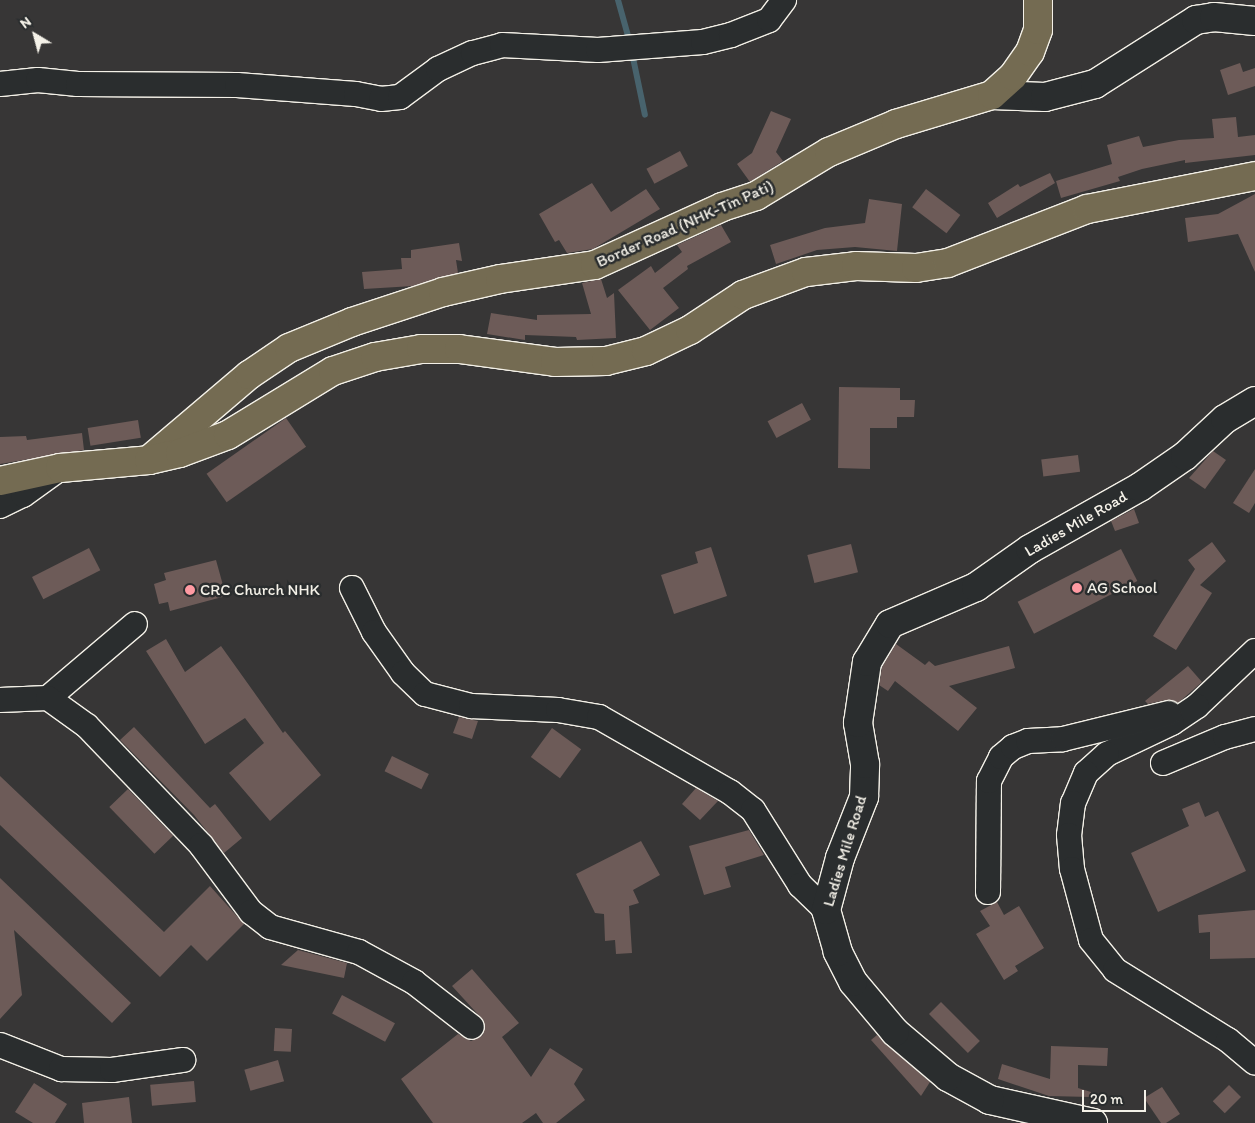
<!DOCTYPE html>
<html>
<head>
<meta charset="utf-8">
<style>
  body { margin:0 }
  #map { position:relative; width:1255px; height:1123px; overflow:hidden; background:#373636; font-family:Itim,sans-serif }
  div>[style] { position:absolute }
  .stream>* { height:6px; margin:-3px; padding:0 3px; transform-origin:3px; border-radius:3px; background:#48636d }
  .building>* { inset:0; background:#6d5b58; transform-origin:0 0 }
  .roads { filter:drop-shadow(1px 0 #f4f1e8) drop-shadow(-1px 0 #f4f1e8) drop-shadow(0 1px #f4f1e8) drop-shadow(0 -1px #f4f1e8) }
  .street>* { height:24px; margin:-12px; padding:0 12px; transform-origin:12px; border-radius:12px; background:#2a2d2e }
  .secondary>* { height:28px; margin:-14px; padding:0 14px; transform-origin:14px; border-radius:14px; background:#2a2d2e }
  .primary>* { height:28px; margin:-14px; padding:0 14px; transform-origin:14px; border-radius:14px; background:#746b52 }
  .highway>* { height:28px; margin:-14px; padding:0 14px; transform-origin:14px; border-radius:14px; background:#746b52 }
  .dots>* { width:14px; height:14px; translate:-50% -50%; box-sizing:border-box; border:2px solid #2a2d2e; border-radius:50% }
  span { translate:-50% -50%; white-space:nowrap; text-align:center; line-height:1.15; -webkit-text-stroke:5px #2a2d2e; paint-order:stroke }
  .street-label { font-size:16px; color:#f4f1e8 }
  .poi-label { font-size:16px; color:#f4f1e8 }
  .left { translate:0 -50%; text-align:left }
  .north { position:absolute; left:10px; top:10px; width:50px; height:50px; -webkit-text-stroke:4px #2a2d2e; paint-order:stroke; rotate:323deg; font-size:14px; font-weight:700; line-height:20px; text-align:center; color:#f4f1e8 }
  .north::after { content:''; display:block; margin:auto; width:18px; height:22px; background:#f4f1e8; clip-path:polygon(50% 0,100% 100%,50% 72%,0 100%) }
  .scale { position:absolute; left:1082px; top:1090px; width:64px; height:22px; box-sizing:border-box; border:2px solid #f4f1e8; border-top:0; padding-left:6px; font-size:15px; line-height:18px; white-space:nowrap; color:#f4f1e8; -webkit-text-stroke:4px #2a2d2e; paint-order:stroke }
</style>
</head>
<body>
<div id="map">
  <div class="stream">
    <div style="left:618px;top:0;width:45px;rotate:74.4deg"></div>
    <div style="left:632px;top:53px;width:63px;rotate:78.2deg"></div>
  </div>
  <div class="building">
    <div style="clip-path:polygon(1240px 63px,1243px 72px,1255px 68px,1255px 86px,1228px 95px,1220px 70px)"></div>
    <div style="clip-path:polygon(771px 111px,791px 119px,776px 152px,783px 161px,750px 182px,737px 164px,752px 153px)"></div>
    <div style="clip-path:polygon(1236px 117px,1238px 137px,1255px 135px,1255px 155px,1185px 163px,1185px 160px,1142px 169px,1118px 177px,1120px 181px,1061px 198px,1056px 181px,1112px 164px,1107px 145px,1139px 136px,1143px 147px,1179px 140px,1214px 138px,1212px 119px)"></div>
    <div style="left:680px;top:151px;width:17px;height:38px;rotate:62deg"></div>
    <div style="clip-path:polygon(1050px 173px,1055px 183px,997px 218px,988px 203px,1018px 184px,1020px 187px)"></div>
    <div style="clip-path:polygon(592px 183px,611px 212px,646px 189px,660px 209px,593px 249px,567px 253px,559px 240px,555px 242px,539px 214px)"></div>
    <div style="left:926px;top:189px;width:43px;height:23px;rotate:37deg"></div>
    <div style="clip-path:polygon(1255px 194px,1255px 272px,1238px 234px,1188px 242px,1185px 218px,1218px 214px)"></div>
    <div style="clip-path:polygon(869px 199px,902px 204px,897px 251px,855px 247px,817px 250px,776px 264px,770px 245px,825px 228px,865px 223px)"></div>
    <div style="clip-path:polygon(721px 225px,731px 242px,687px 266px,688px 269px,663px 288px,679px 308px,650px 330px,618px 290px,651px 266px,655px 273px,682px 252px,677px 245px)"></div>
    <div style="clip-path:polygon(459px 243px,462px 261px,456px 260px,458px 273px,413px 286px,364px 289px,362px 272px,402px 269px,401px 258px,411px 258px,411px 250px)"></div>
    <div style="clip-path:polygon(601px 279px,607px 298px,614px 293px,616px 338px,577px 340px,576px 337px,525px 335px,525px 340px,487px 334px,491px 313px,537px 320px,537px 315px,591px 314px,582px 283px)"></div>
    <div style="clip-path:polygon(839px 387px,900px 388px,900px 400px,915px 400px,914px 417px,897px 417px,897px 428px,870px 428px,870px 469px,838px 468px)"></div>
    <div style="left:802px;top:403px;width:19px;height:39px;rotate:62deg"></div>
    <div style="left:286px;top:418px;width:35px;height:97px;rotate:55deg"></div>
    <div style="left:138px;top:420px;width:18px;height:51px;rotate:81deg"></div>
    <div style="clip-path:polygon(82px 433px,84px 450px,0 464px,0 437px,26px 436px,27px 440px)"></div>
    <div style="clip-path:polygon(1213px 451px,1226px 460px,1205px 489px,1189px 478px)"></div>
    <div style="left:1078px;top:455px;width:17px;height:37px;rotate:83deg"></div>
    <div style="clip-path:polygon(1255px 469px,1255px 503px,1249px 513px,1233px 503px)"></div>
    <div style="clip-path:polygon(1134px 509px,1139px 523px,1115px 531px,1111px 521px)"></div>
    <div style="clip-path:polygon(1212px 542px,1226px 561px,1200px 585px,1212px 593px,1176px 650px,1153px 636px,1195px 569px,1188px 560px)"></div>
    <div style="left:851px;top:544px;width:29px;height:45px;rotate:76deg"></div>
    <div style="clip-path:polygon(711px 547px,727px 596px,674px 614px,661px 575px,698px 563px,695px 552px)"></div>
    <div style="left:89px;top:548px;width:25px;height:64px;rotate:63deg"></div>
    <div style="left:1121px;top:549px;width:36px;height:116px;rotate:63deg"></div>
    <div style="clip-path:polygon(216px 560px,226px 596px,170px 611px,168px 602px,159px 604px,154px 584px,166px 580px,164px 573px)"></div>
    <div style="clip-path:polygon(166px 639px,185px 672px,221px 646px,283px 733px,285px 731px,321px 775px,270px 821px,229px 773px,264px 743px,245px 718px,205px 744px,146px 651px)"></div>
    <div style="clip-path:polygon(896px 644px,925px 665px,929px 661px,935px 666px,1009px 646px,1015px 668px,949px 686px,977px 708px,958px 731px,895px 681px,888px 691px,879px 685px,882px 667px)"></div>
    <div style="clip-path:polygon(1188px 666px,1202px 682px,1178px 703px,1166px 700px,1148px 704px,1145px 701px)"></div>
    <div style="clip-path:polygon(459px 717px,478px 721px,472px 739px,453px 733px)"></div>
    <div style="clip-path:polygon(134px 727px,210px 808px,215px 804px,242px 838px,224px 853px,194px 815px,120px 740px)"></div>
    <div style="left:552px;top:728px;width:36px;height:36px;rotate:36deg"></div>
    <div style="left:392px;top:756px;width:41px;height:17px;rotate:26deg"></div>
    <div style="clip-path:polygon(0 776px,164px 932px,210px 886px,244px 924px,207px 961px,191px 945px,160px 977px,0 825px)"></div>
    <div style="clip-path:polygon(696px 788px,718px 801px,700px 820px,682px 804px)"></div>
    <div style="left:128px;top:789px;width:65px;height:26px;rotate:46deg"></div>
    <div style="clip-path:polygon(1199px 802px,1205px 817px,1218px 811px,1246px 871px,1158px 912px,1131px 853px,1189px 826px,1182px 809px)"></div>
    <div style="clip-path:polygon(749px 830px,764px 855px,725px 867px,731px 887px,704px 895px,689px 846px)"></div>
    <div style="clip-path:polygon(641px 841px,660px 875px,633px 890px,639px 903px,629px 906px,632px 953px,616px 954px,615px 940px,605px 941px,604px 914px,595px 913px,576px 874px)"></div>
    <div style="clip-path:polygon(0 878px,131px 1003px,112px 1023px,14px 930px,22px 995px,0 1019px)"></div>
    <div style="clip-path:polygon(997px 902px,1004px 915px,1019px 906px,1044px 948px,1015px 966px,1018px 971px,1004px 980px,976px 934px,990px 926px,980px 911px)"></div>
    <div style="clip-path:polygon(1255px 910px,1255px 958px,1210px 959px,1210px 932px,1199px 933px,1198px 915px)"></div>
    <div style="clip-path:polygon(298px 950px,347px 963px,344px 978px,281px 965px)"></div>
    <div style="clip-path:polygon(472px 969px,519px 1023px,502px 1037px,531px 1077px,550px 1048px,583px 1069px,574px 1084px,585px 1100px,556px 1123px,543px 1123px,536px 1113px,522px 1123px,433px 1123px,401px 1079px,458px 1034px,471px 1041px,483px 1035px,484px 1021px,452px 986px)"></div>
    <div style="left:342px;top:995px;width:60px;height:21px;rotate:28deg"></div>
    <div style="left:941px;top:1002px;width:55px;height:17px;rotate:45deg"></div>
    <div style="left:275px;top:1028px;width:17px;height:23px;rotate:3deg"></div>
    <div style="clip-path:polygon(877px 1035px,930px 1082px,921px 1096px,871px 1040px)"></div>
    <div style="clip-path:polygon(1051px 1046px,1108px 1048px,1107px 1066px,1078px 1065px,1078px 1088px,1091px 1092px,1090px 1097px,1049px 1096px,998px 1079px,1002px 1064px,1050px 1079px)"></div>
    <div style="left:278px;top:1060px;width:22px;height:35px;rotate:74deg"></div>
    <div style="left:194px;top:1081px;width:21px;height:44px;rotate:85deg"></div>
    <div style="clip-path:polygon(34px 1083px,67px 1104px,55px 1123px,33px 1123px,15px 1112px)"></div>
    <div style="left:1229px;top:1085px;width:17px;height:23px;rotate:45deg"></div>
    <div style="clip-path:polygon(1162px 1087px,1180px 1114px,1166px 1123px,1161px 1123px,1144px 1098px)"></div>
    <div style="clip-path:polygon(129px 1097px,132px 1123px,84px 1123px,82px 1103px)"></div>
  </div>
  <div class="roads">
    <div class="street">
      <div style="left:0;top:84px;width:38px;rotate:-6deg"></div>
      <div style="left:38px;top:80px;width:40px;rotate:5.7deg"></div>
      <div style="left:78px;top:84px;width:159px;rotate:0.4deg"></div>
      <div style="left:237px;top:85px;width:119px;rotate:4.3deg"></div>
      <div style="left:356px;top:94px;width:25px;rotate:11deg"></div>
      <div style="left:381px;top:99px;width:19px;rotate:-6deg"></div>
      <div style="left:400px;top:97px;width:47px;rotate:-36.4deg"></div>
      <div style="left:438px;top:69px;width:38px;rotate:-25deg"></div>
      <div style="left:473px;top:53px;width:30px;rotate:-15deg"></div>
      <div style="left:502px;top:45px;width:96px;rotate:3deg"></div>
      <div style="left:598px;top:50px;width:105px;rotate:-4.4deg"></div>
      <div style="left:703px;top:42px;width:29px;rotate:-14deg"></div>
      <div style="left:731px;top:35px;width:41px;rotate:-21.5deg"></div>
      <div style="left:769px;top:20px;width:25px;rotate:-53deg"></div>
      <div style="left:0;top:506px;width:25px;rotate:-26deg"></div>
      <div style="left:23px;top:495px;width:44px;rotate:-35.8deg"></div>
      <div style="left:352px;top:588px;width:49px;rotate:63.4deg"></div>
      <div style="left:374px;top:632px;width:50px;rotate:54.7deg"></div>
      <div style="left:403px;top:673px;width:30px;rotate:44deg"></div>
      <div style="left:425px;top:694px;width:48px;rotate:14.6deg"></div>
      <div style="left:471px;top:706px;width:87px;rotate:2.6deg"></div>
      <div style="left:558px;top:710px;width:42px;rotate:9.7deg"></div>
      <div style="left:599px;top:717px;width:151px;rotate:29.8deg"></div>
      <div style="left:730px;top:792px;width:29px;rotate:38deg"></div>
      <div style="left:753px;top:810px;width:89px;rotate:57.9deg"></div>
      <div style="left:800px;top:885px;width:36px;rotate:44deg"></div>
      <div style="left:1255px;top:651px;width:80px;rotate:136.5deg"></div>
      <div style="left:1197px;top:706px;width:30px;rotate:146deg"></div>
      <div style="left:1172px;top:723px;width:72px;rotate:154.5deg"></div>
      <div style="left:1107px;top:754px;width:28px;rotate:138deg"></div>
      <div style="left:1086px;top:773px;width:33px;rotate:113deg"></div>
      <div style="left:1073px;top:803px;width:32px;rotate:97deg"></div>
      <div style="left:1069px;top:835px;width:34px;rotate:85deg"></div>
      <div style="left:1072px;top:869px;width:73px;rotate:75deg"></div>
      <div style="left:1091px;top:940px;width:38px;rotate:51deg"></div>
      <div style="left:1115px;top:970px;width:133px;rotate:31.8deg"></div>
      <div style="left:1228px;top:1040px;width:35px;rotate:40deg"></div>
      <div style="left:48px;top:698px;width:114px;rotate:-40.4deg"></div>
      <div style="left:0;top:700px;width:48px;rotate:-2.4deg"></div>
      <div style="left:48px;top:698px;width:48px;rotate:35.7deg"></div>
      <div style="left:87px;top:726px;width:165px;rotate:46.2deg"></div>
      <div style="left:201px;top:845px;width:84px;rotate:53.3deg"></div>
      <div style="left:251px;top:912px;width:24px;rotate:38deg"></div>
      <div style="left:270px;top:927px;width:92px;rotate:15.7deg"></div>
      <div style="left:359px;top:952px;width:63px;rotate:28.6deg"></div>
      <div style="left:414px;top:982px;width:73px;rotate:37.8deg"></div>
      <div style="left:1163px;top:763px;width:67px;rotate:-22.8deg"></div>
      <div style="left:1225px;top:737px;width:31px;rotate:-15deg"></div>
      <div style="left:988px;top:892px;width:111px;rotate:-89.5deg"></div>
      <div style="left:989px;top:781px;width:27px;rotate:-63deg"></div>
      <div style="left:1001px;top:757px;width:16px;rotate:-40deg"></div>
      <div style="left:1013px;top:747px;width:16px;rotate:-22deg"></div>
      <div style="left:1028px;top:741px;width:35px;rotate:-3deg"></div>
      <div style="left:1063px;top:739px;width:109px;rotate:-13.8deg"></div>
      <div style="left:0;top:1045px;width:66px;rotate:21.5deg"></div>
      <div style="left:61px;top:1069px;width:51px;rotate:1.1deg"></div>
      <div style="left:112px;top:1070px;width:72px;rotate:-8deg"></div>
    </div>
    <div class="secondary">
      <div style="left:992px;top:95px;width:53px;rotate:2.2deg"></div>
      <div style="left:1045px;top:97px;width:52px;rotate:-14.6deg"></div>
      <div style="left:1095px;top:84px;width:120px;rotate:-32.4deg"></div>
      <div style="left:1196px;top:20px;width:18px;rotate:-9deg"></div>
      <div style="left:1214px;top:17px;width:41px;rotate:5.6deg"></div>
      <div style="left:1093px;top:1123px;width:106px;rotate:-167.4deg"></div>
      <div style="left:990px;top:1100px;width:48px;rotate:-151.3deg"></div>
      <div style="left:948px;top:1077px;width:70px;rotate:-139.7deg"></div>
      <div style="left:895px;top:1032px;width:65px;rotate:-130deg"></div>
      <div style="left:853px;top:982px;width:34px;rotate:-117deg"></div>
      <div style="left:838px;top:952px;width:44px;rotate:-105.9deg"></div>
      <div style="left:826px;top:910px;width:54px;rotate:-74.9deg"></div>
      <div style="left:840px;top:858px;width:66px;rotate:-68.5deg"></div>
      <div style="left:864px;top:797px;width:33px;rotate:-88deg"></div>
      <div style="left:865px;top:764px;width:42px;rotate:-99.7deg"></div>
      <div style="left:858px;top:723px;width:62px;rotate:-81.6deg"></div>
      <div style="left:867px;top:662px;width:44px;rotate:-58.8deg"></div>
      <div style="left:890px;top:624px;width:94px;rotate:-23.3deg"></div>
      <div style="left:976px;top:587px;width:66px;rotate:-35.1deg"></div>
      <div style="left:1030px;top:549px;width:126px;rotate:-29.4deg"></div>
      <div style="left:1140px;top:487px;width:55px;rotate:-34.6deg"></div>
      <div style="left:1185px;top:456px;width:54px;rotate:-42.8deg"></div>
      <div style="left:1225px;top:419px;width:35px;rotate:-31deg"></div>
    </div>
    <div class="primary">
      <div style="left:149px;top:460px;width:131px;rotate:-40.4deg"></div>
      <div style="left:249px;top:375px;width:48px;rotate:-34deg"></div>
      <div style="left:289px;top:348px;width:68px;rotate:-22.4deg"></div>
      <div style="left:352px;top:322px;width:96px;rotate:-18.2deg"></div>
      <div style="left:443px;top:292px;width:58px;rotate:-12.8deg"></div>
      <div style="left:500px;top:279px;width:96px;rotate:-8.4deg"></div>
      <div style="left:595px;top:265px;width:140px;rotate:-24.5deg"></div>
      <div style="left:722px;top:207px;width:36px;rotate:-18deg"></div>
      <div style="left:756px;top:196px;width:85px;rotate:-31.1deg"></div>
      <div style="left:829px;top:152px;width:73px;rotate:-22.7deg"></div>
      <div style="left:896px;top:124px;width:100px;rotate:-16.8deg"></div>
      <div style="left:992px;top:95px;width:28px;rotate:-42deg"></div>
      <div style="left:1013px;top:76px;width:29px;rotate:-55deg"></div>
      <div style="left:1030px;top:52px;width:23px;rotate:-70deg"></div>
      <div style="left:1038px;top:30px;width:30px;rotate:-90deg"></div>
    </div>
    <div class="highway">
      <div style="left:0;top:481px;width:61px;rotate:-12.2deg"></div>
      <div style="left:60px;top:468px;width:89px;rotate:-5.1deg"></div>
      <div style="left:149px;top:460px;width:32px;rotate:-13deg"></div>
      <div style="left:180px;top:453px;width:51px;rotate:-20.6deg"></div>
      <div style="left:228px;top:435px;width:123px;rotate:-31.4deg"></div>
      <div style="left:333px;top:371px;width:44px;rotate:-18.4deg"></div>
      <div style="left:375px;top:357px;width:47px;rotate:-9.9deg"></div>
      <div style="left:421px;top:349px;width:38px"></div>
      <div style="left:459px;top:349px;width:97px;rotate:7.7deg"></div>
      <div style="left:555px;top:362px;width:51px;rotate:-1.1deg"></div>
      <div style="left:606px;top:361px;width:41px;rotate:-14deg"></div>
      <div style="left:646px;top:351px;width:49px;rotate:-25.5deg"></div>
      <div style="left:690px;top:330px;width:64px;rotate:-33.4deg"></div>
      <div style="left:743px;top:295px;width:67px;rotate:-20.1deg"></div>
      <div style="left:806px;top:272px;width:50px;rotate:-6.8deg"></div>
      <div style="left:856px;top:266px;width:60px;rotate:1.9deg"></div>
      <div style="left:916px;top:268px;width:32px;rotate:-9deg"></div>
      <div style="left:948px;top:263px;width:149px;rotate:-21.2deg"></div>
      <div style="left:1087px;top:209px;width:171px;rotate:-11.1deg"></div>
    </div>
  </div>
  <div class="dots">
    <div style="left:1077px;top:588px;background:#ff9aa2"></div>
    <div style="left:190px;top:590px;background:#ff9aa2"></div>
  </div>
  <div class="street-label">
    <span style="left:685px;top:224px;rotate:-24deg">Border Road (NHK-Tin Pati)</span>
    <span style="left:1076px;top:524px;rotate:-30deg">Ladies Mile Road</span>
    <span style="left:845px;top:851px;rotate:-73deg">Ladies Mile Road</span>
  </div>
  <div class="poi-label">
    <span class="left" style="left:1087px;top:588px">AG School</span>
    <span class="left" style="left:200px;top:590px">CRC Church NHK</span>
  </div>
  <div class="north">N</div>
  <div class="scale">20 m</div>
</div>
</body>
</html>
